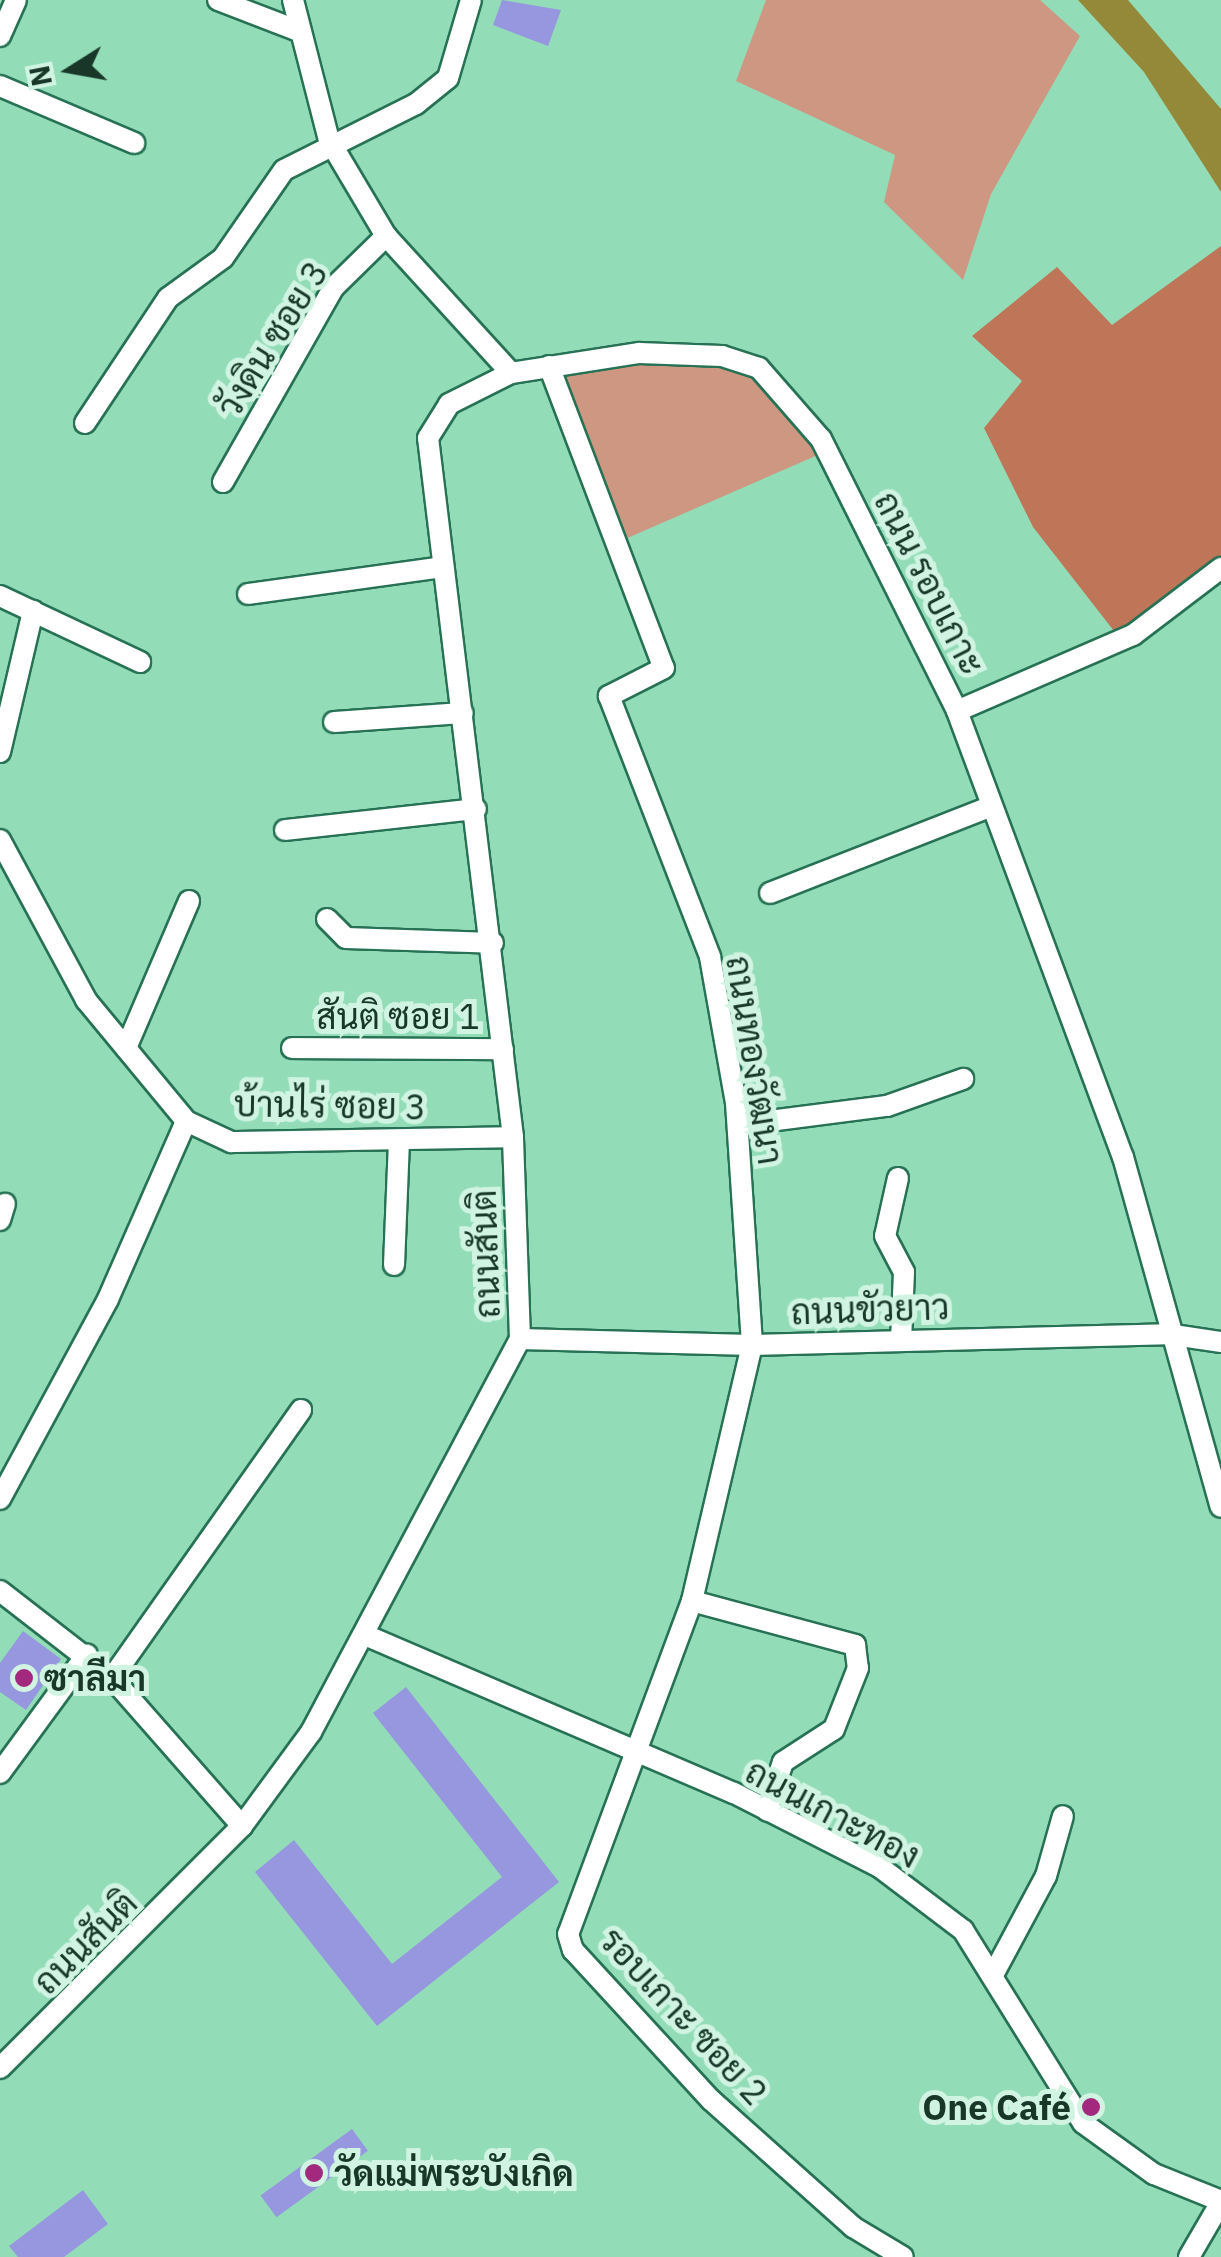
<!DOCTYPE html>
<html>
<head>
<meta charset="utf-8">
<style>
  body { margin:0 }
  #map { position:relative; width:1221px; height:2257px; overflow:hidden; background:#92dcb8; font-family:"IBM Plex Sans",Sarabun,sans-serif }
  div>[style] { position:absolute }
  .green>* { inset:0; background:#cd9781 }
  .forest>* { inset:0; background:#bf7658 }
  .water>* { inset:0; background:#938939 }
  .building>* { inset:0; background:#9697de; transform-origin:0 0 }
  .roads { filter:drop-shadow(2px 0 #277254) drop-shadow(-2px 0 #277254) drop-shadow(0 2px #277254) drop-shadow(0 -2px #277254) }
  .street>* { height:20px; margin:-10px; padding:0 10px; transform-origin:10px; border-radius:10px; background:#fff }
  .dots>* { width:28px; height:28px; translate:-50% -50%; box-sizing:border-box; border:5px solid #d0f4e1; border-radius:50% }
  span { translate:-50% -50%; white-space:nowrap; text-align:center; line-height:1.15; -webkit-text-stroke:10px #d0f4e1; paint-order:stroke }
  .street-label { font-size:35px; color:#183729 }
  .poi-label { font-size:35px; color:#183729; font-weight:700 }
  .left { translate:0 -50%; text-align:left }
  .right { translate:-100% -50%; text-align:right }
  .north { position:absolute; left:20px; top:20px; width:100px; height:100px; -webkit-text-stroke:8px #d0f4e1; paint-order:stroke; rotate:259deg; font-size:28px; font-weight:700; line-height:40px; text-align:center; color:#183729 }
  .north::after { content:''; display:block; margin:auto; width:35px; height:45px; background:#183729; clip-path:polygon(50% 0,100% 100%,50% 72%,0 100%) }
</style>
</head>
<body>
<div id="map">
  <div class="green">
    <div style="clip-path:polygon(766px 0,1040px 0,1080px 36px,991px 194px,963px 280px,884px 202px,895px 155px,736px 81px)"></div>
    <div style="clip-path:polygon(639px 353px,759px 368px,827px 451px,616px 543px,549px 366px)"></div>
  </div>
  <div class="forest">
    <div style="clip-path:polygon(1221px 246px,1221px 563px,1121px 640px,1033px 527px,984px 428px,1022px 381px,972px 336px,1057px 267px,1112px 325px)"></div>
  </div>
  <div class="water">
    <div style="clip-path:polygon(1078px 0,1128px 0,1221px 109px,1221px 192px,1144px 72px)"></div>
  </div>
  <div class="building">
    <div style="clip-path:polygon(502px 0,561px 10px,548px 46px,493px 25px)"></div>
    <div style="clip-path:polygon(23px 1631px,61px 1659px,26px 1710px,0 1692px,0 1663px)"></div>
    <div style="clip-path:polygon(406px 1687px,559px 1882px,377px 2026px,255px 1872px,294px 1840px,392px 1964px,502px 1877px,373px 1713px)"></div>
    <div style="left:352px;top:2129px;width:27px;height:113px;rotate:54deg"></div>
    <div style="clip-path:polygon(83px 2190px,108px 2224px,64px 2257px,18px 2257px,9px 2246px)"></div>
  </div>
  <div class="roads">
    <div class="street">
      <div style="left:218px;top:0;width:84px;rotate:21deg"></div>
      <div style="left:293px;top:0;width:145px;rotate:75.6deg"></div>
      <div style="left:329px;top:140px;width:112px;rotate:59.3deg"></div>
      <div style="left:386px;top:236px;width:185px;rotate:47.6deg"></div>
      <div style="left:511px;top:373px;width:130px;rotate:-8.9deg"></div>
      <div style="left:639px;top:353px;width:83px;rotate:2.1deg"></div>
      <div style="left:722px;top:356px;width:39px;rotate:18deg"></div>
      <div style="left:759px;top:368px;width:94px;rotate:48.9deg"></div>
      <div style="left:821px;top:439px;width:304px;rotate:63.4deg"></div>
      <div style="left:957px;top:711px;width:476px;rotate:69.6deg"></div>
      <div style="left:1123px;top:1157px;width:363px;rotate:74.4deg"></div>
      <div style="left:0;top:36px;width:39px;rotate:-66deg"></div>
      <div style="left:0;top:86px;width:146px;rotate:23deg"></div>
      <div style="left:549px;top:366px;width:323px;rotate:69.2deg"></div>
      <div style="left:664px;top:668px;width:62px;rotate:153deg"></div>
      <div style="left:609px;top:696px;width:280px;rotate:68.8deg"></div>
      <div style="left:710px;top:957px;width:148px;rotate:79.9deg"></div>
      <div style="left:736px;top:1103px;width:243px;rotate:86.2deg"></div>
      <div style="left:752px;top:1345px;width:263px;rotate:103.2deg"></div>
      <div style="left:692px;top:1601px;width:355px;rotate:110.4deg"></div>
      <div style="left:568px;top:1934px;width:17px;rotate:73deg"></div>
      <div style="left:573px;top:1950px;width:204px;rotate:47.4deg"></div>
      <div style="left:711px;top:2100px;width:191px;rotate:41.8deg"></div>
      <div style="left:853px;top:2227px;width:58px;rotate:31deg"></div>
      <div style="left:85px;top:423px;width:150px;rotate:-56.4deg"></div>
      <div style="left:168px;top:298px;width:68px;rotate:-36deg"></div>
      <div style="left:223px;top:258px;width:107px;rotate:-55.3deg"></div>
      <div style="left:284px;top:170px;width:148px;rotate:-26.6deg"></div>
      <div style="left:416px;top:104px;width:41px;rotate:-39.1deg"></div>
      <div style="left:448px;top:78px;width:81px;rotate:-73.6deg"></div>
      <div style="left:223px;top:482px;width:224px;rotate:-60.4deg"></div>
      <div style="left:334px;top:287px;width:73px;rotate:-44.4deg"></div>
      <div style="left:248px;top:594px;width:197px;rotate:-7.9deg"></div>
      <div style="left:0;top:596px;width:155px;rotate:25.2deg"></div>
      <div style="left:957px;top:711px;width:192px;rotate:-23.4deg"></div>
      <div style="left:1133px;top:635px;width:111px;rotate:-37.3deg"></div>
      <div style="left:334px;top:722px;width:129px;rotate:-4deg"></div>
      <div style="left:0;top:752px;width:145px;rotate:-76.8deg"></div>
      <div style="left:285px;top:830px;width:192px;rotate:-6.3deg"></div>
      <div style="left:0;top:840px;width:182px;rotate:61.7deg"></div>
      <div style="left:86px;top:1000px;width:157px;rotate:50.4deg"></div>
      <div style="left:186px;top:1121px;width:50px;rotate:25deg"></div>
      <div style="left:231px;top:1142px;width:282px;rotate:-1deg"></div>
      <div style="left:770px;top:893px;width:238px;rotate:-21.4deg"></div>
      <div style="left:327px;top:919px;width:27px;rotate:45deg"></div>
      <div style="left:346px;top:938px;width:147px;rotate:1.9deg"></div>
      <div style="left:126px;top:1048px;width:160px;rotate:-66.8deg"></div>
      <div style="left:292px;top:1048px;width:211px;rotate:0.3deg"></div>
      <div style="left:738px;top:1125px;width:150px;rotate:-7.3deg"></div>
      <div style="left:887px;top:1106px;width:81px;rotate:-19.6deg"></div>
      <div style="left:898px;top:1178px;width:59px;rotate:102.6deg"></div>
      <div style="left:885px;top:1236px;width:41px;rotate:62.2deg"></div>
      <div style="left:904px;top:1272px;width:69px;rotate:92.5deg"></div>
      <div style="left:0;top:1220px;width:17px;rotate:-73deg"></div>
      <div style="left:394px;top:1265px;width:124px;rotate:-87.7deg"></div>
      <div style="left:520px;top:1339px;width:232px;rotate:1.5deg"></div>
      <div style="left:752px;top:1345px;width:415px;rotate:-1.5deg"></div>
      <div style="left:1167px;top:1334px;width:55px;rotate:8.4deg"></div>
      <div style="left:0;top:1499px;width:227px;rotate:-61.6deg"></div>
      <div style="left:108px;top:1299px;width:194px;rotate:-66.3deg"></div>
      <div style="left:0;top:1591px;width:142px;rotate:37.8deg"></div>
      <div style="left:112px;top:1678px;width:197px;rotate:48.7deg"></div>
      <div style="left:692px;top:1601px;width:169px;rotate:15.1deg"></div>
      <div style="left:855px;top:1645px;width:23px;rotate:83deg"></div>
      <div style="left:858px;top:1668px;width:66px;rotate:111.5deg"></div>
      <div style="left:834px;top:1729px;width:61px;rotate:147.1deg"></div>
      <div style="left:783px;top:1762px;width:51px;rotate:108.4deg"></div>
      <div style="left:365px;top:1635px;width:401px;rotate:23.2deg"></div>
      <div style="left:734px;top:1793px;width:165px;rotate:27deg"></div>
      <div style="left:881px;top:1868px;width:103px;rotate:37.1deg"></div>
      <div style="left:963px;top:1930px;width:227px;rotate:58.1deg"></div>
      <div style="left:1083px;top:2123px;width:87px;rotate:35.7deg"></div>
      <div style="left:1154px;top:2174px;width:72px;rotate:21.9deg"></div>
      <div style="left:112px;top:1678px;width:328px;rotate:-54.8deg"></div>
      <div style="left:0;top:1773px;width:147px;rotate:-53.8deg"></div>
      <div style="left:994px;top:1973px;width:110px;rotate:-61.8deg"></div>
      <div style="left:1046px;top:1876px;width:62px;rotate:-74.2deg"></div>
      <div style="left:0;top:2068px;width:342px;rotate:-45deg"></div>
      <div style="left:242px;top:1826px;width:117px;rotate:-53.7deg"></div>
      <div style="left:311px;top:1732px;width:445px;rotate:-62deg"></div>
      <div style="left:520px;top:1339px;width:202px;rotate:-92deg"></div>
      <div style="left:513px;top:1137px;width:704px;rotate:-96.93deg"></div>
      <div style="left:428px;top:438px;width:40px;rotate:-58deg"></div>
      <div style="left:449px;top:404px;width:69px;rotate:-26.6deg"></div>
      <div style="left:1189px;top:2257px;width:64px;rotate:-59.8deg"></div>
    </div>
  </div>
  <div class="dots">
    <div style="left:24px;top:1678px;background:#a3297e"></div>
    <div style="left:1091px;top:2107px;background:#a3297e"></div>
    <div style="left:314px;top:2173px;background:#a3297e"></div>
  </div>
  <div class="street-label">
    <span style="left:272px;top:339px;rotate:-58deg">วังดิน ซอย 3</span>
    <span style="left:930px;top:583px;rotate:63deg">ถนน รอบเกาะ</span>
    <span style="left:398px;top:1016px">สันติ ซอย 1</span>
    <span style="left:755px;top:1060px;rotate:81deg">ถนนทองวัฒนา</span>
    <span style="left:330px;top:1105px;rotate:1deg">บ้านไร่ ซอย 3</span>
    <span style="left:485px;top:1254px;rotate:-92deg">ถนนสันติ</span>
    <span style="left:870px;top:1309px;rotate:-2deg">ถนนขัวยาว</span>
    <span style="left:833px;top:1813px;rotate:28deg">ถนนเกาะทอง</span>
    <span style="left:85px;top:1942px;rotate:-45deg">ถนนสันติ</span>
    <span style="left:684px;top:2016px;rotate:47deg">รอบเกาะ ซอย 2</span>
  </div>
  <div class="poi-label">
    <span class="left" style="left:44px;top:1678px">ซาลีมา</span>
    <span class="right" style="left:1071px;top:2107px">One Café</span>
    <span class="left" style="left:334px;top:2173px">วัดแม่พระบังเกิด</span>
  </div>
  <div class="north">N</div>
</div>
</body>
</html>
